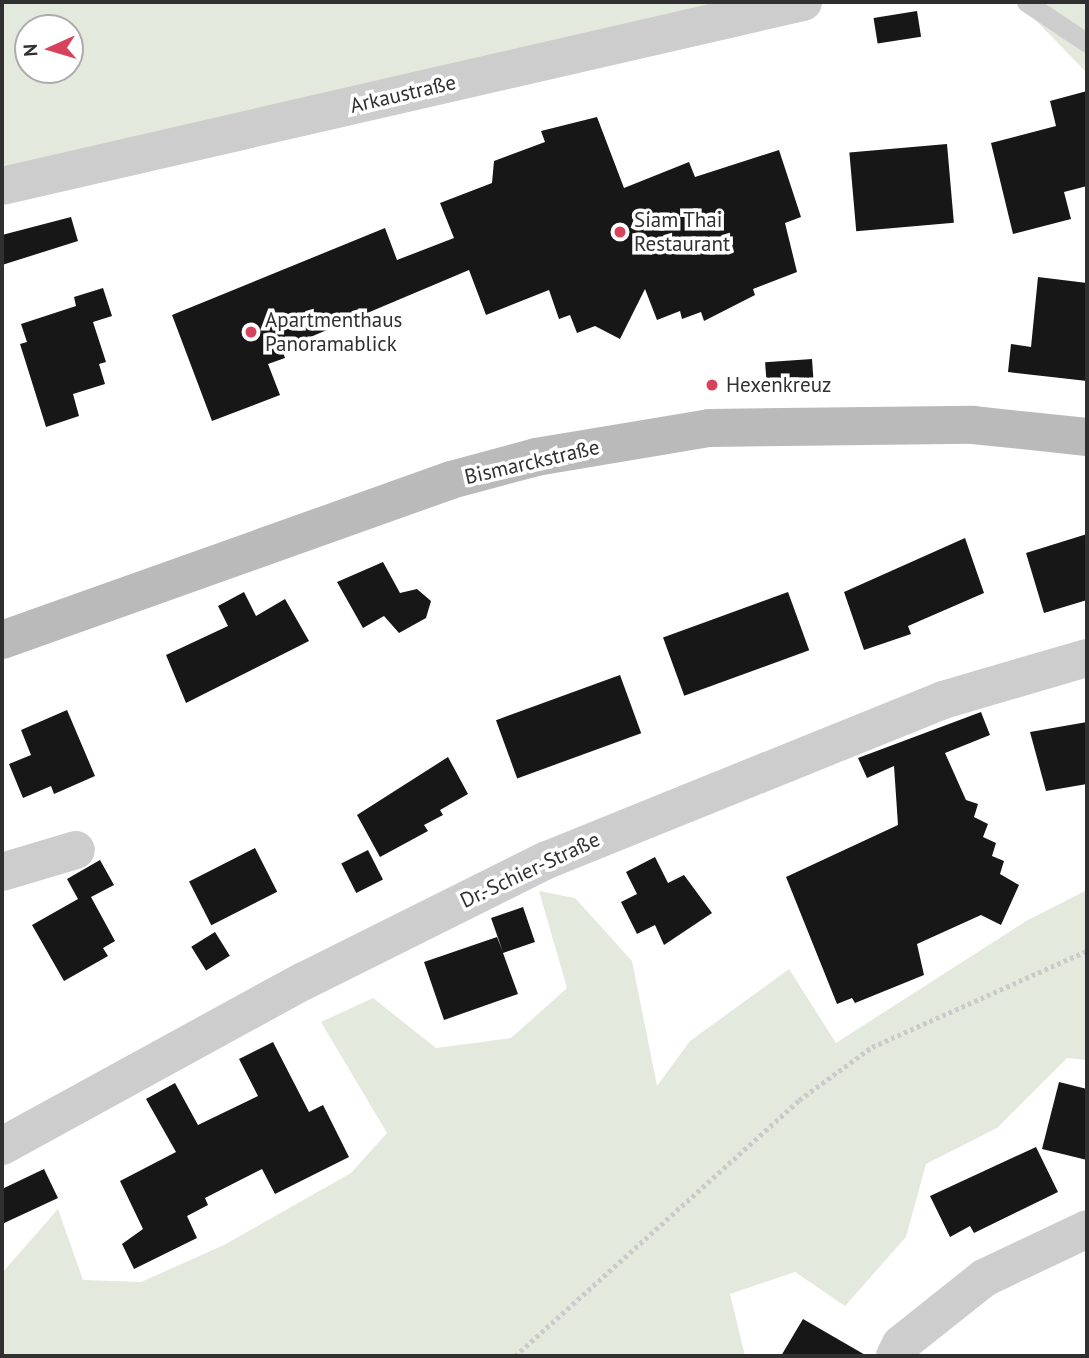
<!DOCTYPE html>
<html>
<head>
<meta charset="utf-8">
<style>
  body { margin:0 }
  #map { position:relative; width:1089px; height:1358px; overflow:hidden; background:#fff; font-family:"PT Sans",sans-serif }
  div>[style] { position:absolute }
  .green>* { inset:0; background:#e4e9dd }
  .building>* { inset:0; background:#171717; transform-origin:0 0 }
  .path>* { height:4.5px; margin-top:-2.25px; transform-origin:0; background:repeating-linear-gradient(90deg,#cacaca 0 3.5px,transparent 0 7px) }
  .lane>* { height:19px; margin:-9.5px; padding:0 9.5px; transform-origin:9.5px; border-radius:9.5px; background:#cdcdcd }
  .street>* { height:38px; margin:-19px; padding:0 19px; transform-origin:19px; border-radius:19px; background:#cdcdcd }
  .secondary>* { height:38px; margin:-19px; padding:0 19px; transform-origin:19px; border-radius:19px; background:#bababa }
  .dots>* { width:19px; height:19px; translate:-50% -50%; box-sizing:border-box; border:4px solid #fff; border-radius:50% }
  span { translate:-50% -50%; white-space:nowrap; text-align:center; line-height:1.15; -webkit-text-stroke:7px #fff; paint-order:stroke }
  .street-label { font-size:21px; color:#303030 }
  .poi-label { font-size:21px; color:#303030 }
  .left { translate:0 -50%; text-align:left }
  .frame { position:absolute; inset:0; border:4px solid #303030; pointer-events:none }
  .north { position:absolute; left:14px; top:14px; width:70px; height:70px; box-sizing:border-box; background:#fff; border:2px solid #acacac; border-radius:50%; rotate:266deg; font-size:19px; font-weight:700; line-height:28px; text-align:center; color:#303030 }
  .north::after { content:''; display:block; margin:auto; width:24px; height:32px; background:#d7435a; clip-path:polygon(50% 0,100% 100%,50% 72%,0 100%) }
</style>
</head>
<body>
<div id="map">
  <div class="green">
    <div style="clip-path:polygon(evenodd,2px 2px,803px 2px,2px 186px,2px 2px,28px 28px,70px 28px,70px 70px,28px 70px,28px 28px)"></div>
    <div style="clip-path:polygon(1018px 2px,1087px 2px,1087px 73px)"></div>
    <div style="clip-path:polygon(1087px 890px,1087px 1060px,1067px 1058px,997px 1128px,926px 1164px,906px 1237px,845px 1306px,795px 1272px,730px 1294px,745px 1356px,2px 1356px,2px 1273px,58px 1209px,83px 1280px,141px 1282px,224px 1245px,351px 1173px,387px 1133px,321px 1022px,373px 998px,436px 1048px,511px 1038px,567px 988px,539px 891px,575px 898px,632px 961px,657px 1086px,690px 1041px,789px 969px,836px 1043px,1026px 921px)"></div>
  </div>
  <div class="building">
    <div style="left:917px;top:11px;width:26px;height:44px;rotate:81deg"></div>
    <div style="clip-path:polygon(1087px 91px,1087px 186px,1064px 192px,1071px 219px,1013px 234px,991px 143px,1056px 126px,1050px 101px)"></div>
    <div style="clip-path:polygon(597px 117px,624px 188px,689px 162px,695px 177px,779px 150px,801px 217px,785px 223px,797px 272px,753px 289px,755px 295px,704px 321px,701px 312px,682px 319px,680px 311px,657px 320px,645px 289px,620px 339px,595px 326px,577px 333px,570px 315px,559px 319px,549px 290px,486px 315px,469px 270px,282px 349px,285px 358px,268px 364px,280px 395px,212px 421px,172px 315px,385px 228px,397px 260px,454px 238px,440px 203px,492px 183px,494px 161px,545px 142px,541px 131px)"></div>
    <div style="left:947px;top:144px;width:79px;height:98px;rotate:85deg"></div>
    <div style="clip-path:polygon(71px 217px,78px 241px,2px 265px,2px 235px)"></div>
    <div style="clip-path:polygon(1038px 277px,1087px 283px,1087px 381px,1008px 372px,1011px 344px,1031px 347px)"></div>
    <div style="clip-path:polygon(103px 288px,112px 316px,93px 322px,106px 362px,99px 364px,105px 384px,73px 394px,79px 416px,46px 427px,20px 344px,27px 342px,21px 324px,76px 306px,74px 297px)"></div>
    <div style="left:812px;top:359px;width:27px;height:47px;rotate:86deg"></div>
    <div style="clip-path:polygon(1087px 534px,1087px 600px,1044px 613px,1026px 553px)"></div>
    <div style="clip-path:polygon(965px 538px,984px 593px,908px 626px,911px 634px,864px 650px,844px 592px)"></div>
    <div style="clip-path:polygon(383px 562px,400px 593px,417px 589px,431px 601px,426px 618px,399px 633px,384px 616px,363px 628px,337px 582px)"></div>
    <div style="clip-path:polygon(244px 592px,256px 616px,285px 599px,309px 641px,186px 703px,166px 655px,228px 626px,218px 606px)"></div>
    <div style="left:788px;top:592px;width:62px;height:133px;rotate:70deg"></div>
    <div style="left:620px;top:675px;width:62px;height:132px;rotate:70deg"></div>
    <div style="clip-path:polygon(67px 710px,95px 776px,54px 794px,51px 786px,23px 798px,9px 764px,31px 755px,21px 730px)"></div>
    <div style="clip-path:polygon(981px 712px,990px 735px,945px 753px,966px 800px,978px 804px,974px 817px,988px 824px,983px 837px,996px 843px,992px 856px,1004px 861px,1000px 874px,1019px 885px,1001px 925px,981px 915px,917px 944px,924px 975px,855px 1003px,852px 998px,837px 1004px,786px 877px,898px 825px,894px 766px,867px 778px,858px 758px)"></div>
    <div style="clip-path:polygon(1087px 722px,1087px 784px,1046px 791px,1030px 732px)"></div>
    <div style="clip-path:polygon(448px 757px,468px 794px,440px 810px,443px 815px,424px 825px,428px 831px,380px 857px,357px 815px)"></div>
    <div style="left:255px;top:848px;width:49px;height:74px;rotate:63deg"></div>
    <div style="left:368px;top:850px;width:33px;height:30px;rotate:63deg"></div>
    <div style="clip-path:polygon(655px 857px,668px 883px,684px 875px,712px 913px,664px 945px,655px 925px,637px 934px,621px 902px,637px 894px,626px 872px)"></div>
    <div style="clip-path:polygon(100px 860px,114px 885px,91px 897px,115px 941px,103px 948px,108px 956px,64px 981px,32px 925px,78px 899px,67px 879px)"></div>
    <div style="clip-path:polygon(523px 907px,535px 942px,503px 953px,518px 994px,444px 1020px,424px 962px,497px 937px,503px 952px,491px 918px)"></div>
    <div style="left:215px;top:932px;width:28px;height:28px;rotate:58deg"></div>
    <div style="clip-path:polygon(273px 1042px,309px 1112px,323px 1105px,349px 1157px,275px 1194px,262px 1169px,205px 1198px,208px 1205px,187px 1216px,197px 1238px,134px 1269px,122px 1244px,143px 1229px,120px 1181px,176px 1152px,146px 1099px,175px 1083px,198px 1125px,258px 1096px,239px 1059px)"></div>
    <div style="clip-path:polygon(1059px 1082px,1087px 1089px,1087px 1160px,1042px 1149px)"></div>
    <div style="clip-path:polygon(1036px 1147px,1058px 1192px,974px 1233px,970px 1226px,950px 1237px,930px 1196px)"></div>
    <div style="clip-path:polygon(44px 1169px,58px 1198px,2px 1224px,2px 1189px)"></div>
    <div style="clip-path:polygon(803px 1319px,867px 1356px,781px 1356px)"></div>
  </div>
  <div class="path">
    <div style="left:515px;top:1356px;width:382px;rotate:-42deg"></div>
    <div style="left:799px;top:1100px;width:90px;rotate:-36deg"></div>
    <div style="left:872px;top:1047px;width:235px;rotate:-24.1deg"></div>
  </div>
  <div class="lane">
    <div style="left:1026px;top:2px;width:73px;rotate:33.9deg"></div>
  </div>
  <div class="street">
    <div style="left:2px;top:186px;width:822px;rotate:-12.94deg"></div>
    <div style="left:2px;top:872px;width:77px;rotate:-16.6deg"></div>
    <div style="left:2px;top:1146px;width:344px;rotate:-28.7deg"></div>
    <div style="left:304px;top:981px;width:271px;rotate:-26.5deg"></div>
    <div style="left:547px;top:860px;width:427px;rotate:-22deg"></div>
    <div style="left:943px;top:700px;width:150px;rotate:-16.3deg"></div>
    <div style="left:895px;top:1356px;width:13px;rotate:-63deg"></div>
    <div style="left:901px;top:1344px;width:106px;rotate:-38.5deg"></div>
    <div style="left:984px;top:1278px;width:114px;rotate:-25.4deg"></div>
  </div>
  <div class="secondary">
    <div style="left:2px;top:640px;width:477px;rotate:-19.6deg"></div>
    <div style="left:451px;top:480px;width:88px;rotate:-15.1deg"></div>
    <div style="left:536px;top:457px;width:175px;rotate:-9.5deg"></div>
    <div style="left:709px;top:428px;width:264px;rotate:-0.7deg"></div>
    <div style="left:973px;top:425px;width:115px;rotate:6deg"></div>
  </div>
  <div class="dots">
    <div style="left:620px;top:232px;background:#d7435a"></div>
    <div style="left:251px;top:332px;background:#d7435a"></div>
    <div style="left:712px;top:385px;background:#d7435a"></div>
  </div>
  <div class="street-label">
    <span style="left:403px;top:94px;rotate:-13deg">Arkaustraße</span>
    <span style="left:532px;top:462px;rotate:-13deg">Bismarckstraße</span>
    <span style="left:530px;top:870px;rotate:-25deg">Dr.-Schier-Straße</span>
  </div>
  <div class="poi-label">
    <span class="left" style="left:634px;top:232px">Siam Thai<br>Restaurant</span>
    <span class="left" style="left:265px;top:332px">Apartmenthaus<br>Panoramablick</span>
    <span class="left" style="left:726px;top:385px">Hexenkreuz</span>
  </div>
  <div class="frame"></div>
  <div class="north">N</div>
</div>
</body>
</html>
